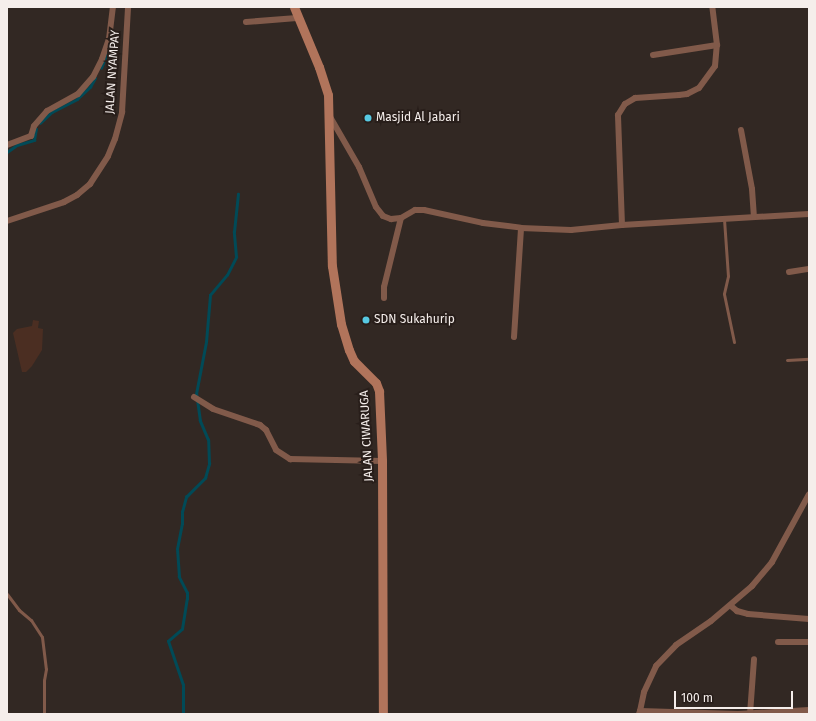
<!DOCTYPE html>
<html>
<head>
<meta charset="utf-8">
<style>
  body { margin:0 }
  #map { position:relative; width:816px; height:721px; overflow:hidden; background:#322823; font-family:"Fira Sans",sans-serif }
  div>[style] { position:absolute }
  .green>* { inset:0; background:#4b2e22 }
  .stream>* { height:2.5px; margin:-1.25px; padding:0 1.25px; transform-origin:1.25px; border-radius:1.25px; background:#014a57 }
  .lane>* { height:3px; margin:-1.5px; padding:0 1.5px; transform-origin:1.5px; border-radius:1.5px; background:#815a4a }
  .street>* { height:6px; margin:-3px; padding:0 3px; transform-origin:3px; border-radius:3px; background:#815a4a }
  .secondary>* { height:9px; margin:-4.5px; padding:0 4.5px; transform-origin:4.5px; border-radius:4.5px; background:#b1745b }
  .dots>* { width:11px; height:11px; translate:-50% -50%; box-sizing:border-box; border:2px solid #281e1a; border-radius:50% }
  span { translate:-50% -50%; white-space:nowrap; text-align:center; line-height:1.15; -webkit-text-stroke:4px #281e1a; paint-order:stroke }
  .street-label { font-size:12px; color:#f5eeeb }
  .poi-label { font-size:12px; color:#f5eeeb }
  .left { translate:0 -50%; text-align:left }
  .frame { position:absolute; inset:0; border:8px solid #f5eeeb; pointer-events:none }
  .scale { position:absolute; left:674px; top:691px; width:119px; height:18px; box-sizing:border-box; border:2px solid #f5eeeb; border-top:0; padding-left:5px; font-size:12px; line-height:14px; white-space:nowrap; color:#f5eeeb; -webkit-text-stroke:3px #281e1a; paint-order:stroke }
</style>
</head>
<body>
<div id="map">
  <div class="green">
    <div style="clip-path:polygon(33px 320px,39px 321px,38px 328px,43px 329px,42px 350px,32px 366px,26px 372px,22px 372px,13px 333px,17px 329px,32px 326px)"></div>
  </div>
  <div class="stream">
    <div style="left:101px;top:68px;width:18px;rotate:-68deg"></div>
    <div style="left:40px;top:123px;width:16px;rotate:-43deg"></div>
    <div style="left:52px;top:112px;width:28px;rotate:-27deg"></div>
    <div style="left:77px;top:99px;width:18px;rotate:-43deg"></div>
    <div style="left:90px;top:87px;width:10px;rotate:-61deg"></div>
    <div style="left:7px;top:152px;width:12px;rotate:-35deg"></div>
    <div style="left:17px;top:145px;width:18px;rotate:-16deg"></div>
    <div style="left:34px;top:140px;width:11px;rotate:-80deg"></div>
    <div style="left:183px;top:714px;width:29px;rotate:-90deg"></div>
    <div style="left:183px;top:685px;width:46px;rotate:-108.8deg"></div>
    <div style="left:168px;top:641px;width:18px;rotate:-41deg"></div>
    <div style="left:182px;top:629px;width:30px;rotate:-81deg"></div>
    <div style="left:187px;top:599px;width:6px;rotate:-90deg"></div>
    <div style="left:187px;top:593px;width:18px;rotate:-117deg"></div>
    <div style="left:179px;top:577px;width:28px;rotate:-94deg"></div>
    <div style="left:177px;top:549px;width:25px;rotate:-79deg"></div>
    <div style="left:182px;top:524px;width:12px;rotate:-90deg"></div>
    <div style="left:182px;top:512px;width:16px;rotate:-75deg"></div>
    <div style="left:186px;top:497px;width:27px;rotate:-45deg"></div>
    <div style="left:205px;top:478px;width:15px;rotate:-74deg"></div>
    <div style="left:209px;top:464px;width:24px;rotate:-92deg"></div>
    <div style="left:208px;top:440px;width:21px;rotate:-113deg"></div>
    <div style="left:200px;top:421px;width:27px;rotate:-98deg"></div>
    <div style="left:196px;top:394px;width:53px;rotate:-79.1deg"></div>
    <div style="left:206px;top:342px;width:47px;rotate:-85.1deg"></div>
    <div style="left:210px;top:295px;width:26px;rotate:-50deg"></div>
    <div style="left:227px;top:275px;width:20px;rotate:-63deg"></div>
    <div style="left:236px;top:257px;width:25px;rotate:-95deg"></div>
    <div style="left:234px;top:232px;width:38px;rotate:-84deg"></div>
  </div>
  <div class="lane">
    <div style="left:724px;top:219px;width:57px;rotate:86deg"></div>
    <div style="left:728px;top:276px;width:18px;rotate:103deg"></div>
    <div style="left:724px;top:294px;width:49px;rotate:78.2deg"></div>
    <div style="left:787px;top:360px;width:22px;rotate:-3deg"></div>
    <div style="left:7px;top:594px;width:20px;rotate:53deg"></div>
    <div style="left:19px;top:610px;width:16px;rotate:40deg"></div>
    <div style="left:31px;top:620px;width:20px;rotate:57deg"></div>
    <div style="left:42px;top:637px;width:32px;rotate:83deg"></div>
    <div style="left:46px;top:669px;width:11px;rotate:100deg"></div>
    <div style="left:44px;top:680px;width:34px;rotate:90deg"></div>
  </div>
  <div class="street">
    <div style="left:246px;top:22px;width:51px;rotate:-4.5deg"></div>
    <div style="left:653px;top:55px;width:65px;rotate:-8.9deg"></div>
    <div style="left:329px;top:115px;width:60px;rotate:60deg"></div>
    <div style="left:359px;top:167px;width:43px;rotate:67deg"></div>
    <div style="left:376px;top:207px;width:11px;rotate:52deg"></div>
    <div style="left:383px;top:216px;width:9px;rotate:21deg"></div>
    <div style="left:391px;top:219px;width:10px;rotate:-6deg"></div>
    <div style="left:401px;top:218px;width:16px;rotate:-30deg"></div>
    <div style="left:415px;top:210px;width:9px"></div>
    <div style="left:424px;top:210px;width:60px;rotate:12.4deg"></div>
    <div style="left:483px;top:223px;width:38px;rotate:7deg"></div>
    <div style="left:521px;top:228px;width:50px;rotate:2.3deg"></div>
    <div style="left:571px;top:230px;width:51px;rotate:-5.6deg"></div>
    <div style="left:622px;top:225px;width:187px;rotate:-3.4deg"></div>
    <div style="left:741px;top:130px;width:60px;rotate:79.4deg"></div>
    <div style="left:752px;top:189px;width:28px;rotate:86deg"></div>
    <div style="left:7px;top:145px;width:26px;rotate:-21deg"></div>
    <div style="left:31px;top:136px;width:10px;rotate:-73deg"></div>
    <div style="left:34px;top:126px;width:20px;rotate:-49deg"></div>
    <div style="left:47px;top:111px;width:35px;rotate:-29deg"></div>
    <div style="left:78px;top:94px;width:23px;rotate:-49deg"></div>
    <div style="left:93px;top:77px;width:20px;rotate:-63deg"></div>
    <div style="left:102px;top:59px;width:21px;rotate:-71deg"></div>
    <div style="left:109px;top:39px;width:32px;rotate:-83deg"></div>
    <div style="left:7px;top:221px;width:60px;rotate:-18.4deg"></div>
    <div style="left:64px;top:202px;width:15px;rotate:-28deg"></div>
    <div style="left:77px;top:195px;width:17px;rotate:-40deg"></div>
    <div style="left:90px;top:184px;width:33px;rotate:-57deg"></div>
    <div style="left:108px;top:156px;width:18px;rotate:-68deg"></div>
    <div style="left:115px;top:139px;width:28px;rotate:-75deg"></div>
    <div style="left:122px;top:112px;width:105px;rotate:-86.7deg"></div>
    <div style="left:622px;top:225px;width:110px;rotate:-92.1deg"></div>
    <div style="left:618px;top:115px;width:13px;rotate:-58deg"></div>
    <div style="left:625px;top:104px;width:12px;rotate:-31deg"></div>
    <div style="left:635px;top:98px;width:44px;rotate:-3.9deg"></div>
    <div style="left:679px;top:95px;width:8px;rotate:-7deg"></div>
    <div style="left:687px;top:94px;width:13px;rotate:-27deg"></div>
    <div style="left:699px;top:88px;width:27px;rotate:-54deg"></div>
    <div style="left:715px;top:66px;width:21px;rotate:-85deg"></div>
    <div style="left:717px;top:45px;width:38px;rotate:-97deg"></div>
    <div style="left:789px;top:272px;width:20px;rotate:-9deg"></div>
    <div style="left:384px;top:298px;width:11px;rotate:-90deg"></div>
    <div style="left:384px;top:287px;width:71px;rotate:-76.2deg"></div>
    <div style="left:514px;top:337px;width:109px;rotate:-86.3deg"></div>
    <div style="left:194px;top:397px;width:22px;rotate:32deg"></div>
    <div style="left:213px;top:409px;width:50px;rotate:18.8deg"></div>
    <div style="left:260px;top:425px;width:8px;rotate:40deg"></div>
    <div style="left:266px;top:430px;width:22px;rotate:63deg"></div>
    <div style="left:276px;top:450px;width:17px;rotate:33deg"></div>
    <div style="left:290px;top:459px;width:92px;rotate:1.2deg"></div>
    <div style="left:731px;top:606px;width:8px;rotate:40deg"></div>
    <div style="left:737px;top:611px;width:11px;rotate:15deg"></div>
    <div style="left:748px;top:614px;width:61px;rotate:4.7deg"></div>
    <div style="left:778px;top:642px;width:31px"></div>
    <div style="left:640px;top:711px;width:19px;rotate:-78deg"></div>
    <div style="left:644px;top:692px;width:29px;rotate:-65deg"></div>
    <div style="left:656px;top:666px;width:29px;rotate:-46deg"></div>
    <div style="left:676px;top:645px;width:42px;rotate:-34.4deg"></div>
    <div style="left:711px;top:621px;width:54px;rotate:-40.5deg"></div>
    <div style="left:752px;top:586px;width:31px;rotate:-50deg"></div>
    <div style="left:772px;top:562px;width:77px;rotate:-61.4deg"></div>
    <div style="left:639px;top:714px;width:3px;rotate:-72deg"></div>
    <div style="left:640px;top:711px;width:98px;rotate:1.8deg"></div>
    <div style="left:738px;top:714px;width:71px;rotate:-3.2deg"></div>
    <div style="left:750px;top:714px;width:55px;rotate:-85.8deg"></div>
  </div>
  <div class="secondary">
    <div style="left:294px;top:7px;width:65px;rotate:67.4deg"></div>
    <div style="left:319px;top:67px;width:29px;rotate:72deg"></div>
    <div style="left:328px;top:95px;width:171px;rotate:88.7deg"></div>
    <div style="left:332px;top:266px;width:59px;rotate:81.2deg"></div>
    <div style="left:341px;top:324px;width:27px;rotate:73deg"></div>
    <div style="left:349px;top:350px;width:12px;rotate:66deg"></div>
    <div style="left:354px;top:361px;width:31px;rotate:45deg"></div>
    <div style="left:376px;top:383px;width:9px;rotate:69deg"></div>
    <div style="left:379px;top:391px;width:70px;rotate:87.5deg"></div>
    <div style="left:382px;top:461px;width:253px;rotate:89.8deg"></div>
  </div>
  <div class="dots">
    <div style="left:368px;top:118px;background:#57c9e2"></div>
    <div style="left:366px;top:320px;background:#57c9e2"></div>
  </div>
  <div class="street-label">
    <span style="left:113px;top:72px;rotate:-86deg">JALAN NYAMPAY</span>
    <span style="left:367px;top:436px;rotate:-93deg">JALAN CIWARUGA</span>
  </div>
  <div class="poi-label">
    <span class="left" style="left:376px;top:118px">Masjid Al Jabari</span>
    <span class="left" style="left:374px;top:320px">SDN Sukahurip</span>
  </div>
  <div class="frame"></div>
  <div class="scale">100 m</div>
</div>
</body>
</html>
